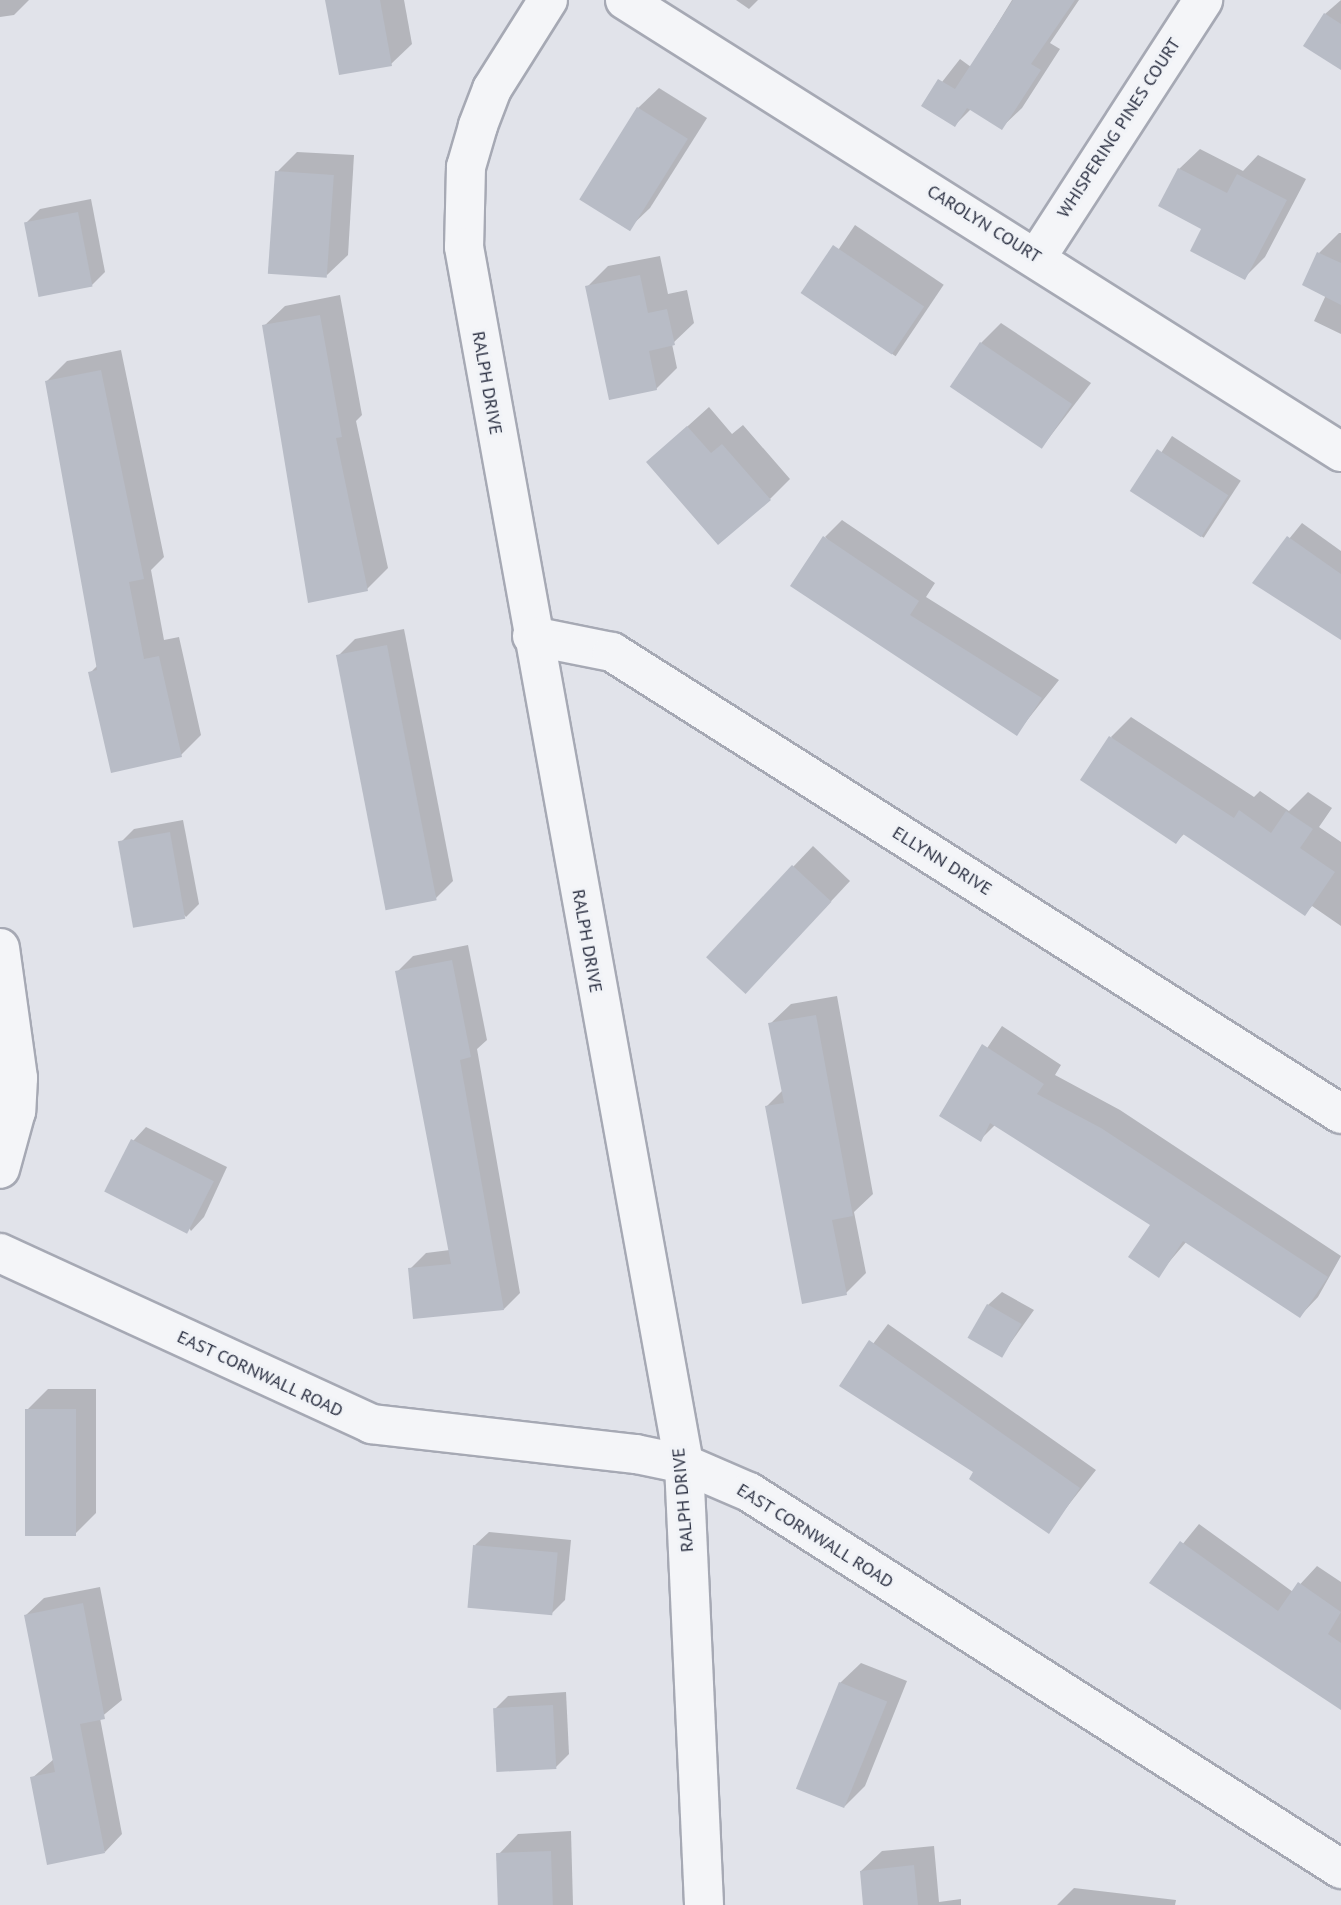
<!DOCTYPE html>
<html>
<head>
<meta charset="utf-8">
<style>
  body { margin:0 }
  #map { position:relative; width:1341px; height:1905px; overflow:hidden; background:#e1e3ea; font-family:"PT Sans",sans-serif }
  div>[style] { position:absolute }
  .shadow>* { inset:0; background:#0003; transform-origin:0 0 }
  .building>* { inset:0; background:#b8bcc6; transform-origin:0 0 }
  .roads { filter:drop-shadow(2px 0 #a6a9b4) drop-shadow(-2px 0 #a6a9b4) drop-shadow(0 2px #a6a9b4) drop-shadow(0 -2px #a6a9b4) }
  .minor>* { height:38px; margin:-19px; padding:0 19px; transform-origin:19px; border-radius:19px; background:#f4f5f8 }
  span { translate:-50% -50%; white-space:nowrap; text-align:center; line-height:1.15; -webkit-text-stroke:6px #f1f3f7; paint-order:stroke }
  .street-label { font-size:18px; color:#2a2f41 }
</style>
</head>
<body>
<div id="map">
  <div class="shadow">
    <div style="clip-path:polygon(0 0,29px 0,14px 15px,0 17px)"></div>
    <div style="clip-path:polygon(327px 0,404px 0,412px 44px,391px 64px)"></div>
    <div style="clip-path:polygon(736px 0,758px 0,749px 9px)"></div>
    <div style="clip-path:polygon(1012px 0,1079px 0,1050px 43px,1060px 49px,1022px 108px,1001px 128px,971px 109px,955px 125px,924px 105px,960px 59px,971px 67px)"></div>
    <div style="clip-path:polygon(1341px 0,1341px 68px,1325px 14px)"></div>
    <div style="clip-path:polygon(659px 88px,707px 118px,650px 208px,629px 228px,638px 108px)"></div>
    <div style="clip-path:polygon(1200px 149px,1243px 171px,1258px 155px,1306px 179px,1265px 257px,1244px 278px,1203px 228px,1179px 169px)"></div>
    <div style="clip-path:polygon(297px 152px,354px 155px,348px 255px,327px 275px,277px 172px)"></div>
    <div style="clip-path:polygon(91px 199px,105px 272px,91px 286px,26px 223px,40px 209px)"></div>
    <div style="left:855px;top:225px;width:107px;height:86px;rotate:34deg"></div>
    <div style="clip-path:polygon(1339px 233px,1341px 233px,1341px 334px,1314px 321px,1326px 295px,1319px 253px)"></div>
    <div style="clip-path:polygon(660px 256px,668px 294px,687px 290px,694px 323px,672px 344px,677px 368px,656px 389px,587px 287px,608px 266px)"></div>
    <div style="clip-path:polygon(340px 295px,362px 415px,356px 421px,388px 568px,367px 589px,264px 326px,285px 306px)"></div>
    <div style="clip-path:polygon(1001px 323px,1091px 383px,1042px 447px,981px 343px)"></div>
    <div style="clip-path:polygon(121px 350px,164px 557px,151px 570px,164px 640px,179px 637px,201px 735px,181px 755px,90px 673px,98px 665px,47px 381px,67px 361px)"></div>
    <div style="clip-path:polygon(709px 407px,732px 434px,743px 425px,790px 479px,770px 499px,648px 462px)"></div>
    <div style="left:1172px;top:436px;width:82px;height:68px;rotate:33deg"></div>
    <div style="clip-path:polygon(842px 520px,935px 583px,926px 597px,1059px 680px,1017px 733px,825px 537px)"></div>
    <div style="clip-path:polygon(1302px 523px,1341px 551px,1341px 622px,1254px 582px)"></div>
    <div style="clip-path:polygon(404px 629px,453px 881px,436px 898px,338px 656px,355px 639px)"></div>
    <div style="clip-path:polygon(1131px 717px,1254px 797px,1260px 791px,1289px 811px,1308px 792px,1332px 808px,1319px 827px,1341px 842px,1341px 926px,1312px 906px,1305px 913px,1185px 833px,1176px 842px,1111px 737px)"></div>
    <div style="clip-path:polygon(183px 820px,199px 904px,186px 917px,120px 843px,134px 829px)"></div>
    <div style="clip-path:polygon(813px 846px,850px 881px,766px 971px,793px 867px)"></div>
    <div style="clip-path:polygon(468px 945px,487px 1040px,477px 1049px,520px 1293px,504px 1309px,410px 1269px,426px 1253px,450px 1250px,397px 972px,413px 956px)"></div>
    <div style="clip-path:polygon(837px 996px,873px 1194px,854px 1212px,866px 1273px,846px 1293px,767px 1106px,783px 1090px,770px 1024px,791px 1004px)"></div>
    <div style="clip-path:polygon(1002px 1026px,1061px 1065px,1055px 1075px,1120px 1110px,1341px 1256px,1318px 1297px,1300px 1316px,1187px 1241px,1158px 1275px,1152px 1225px,996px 1124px,980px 1140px,942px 1115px)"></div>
    <div style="clip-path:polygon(146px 1127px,227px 1167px,204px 1217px,191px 1231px,133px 1141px)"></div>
    <div style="clip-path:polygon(1002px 1292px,1034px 1310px,1002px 1355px,988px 1305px)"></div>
    <div style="clip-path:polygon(888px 1324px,1096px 1470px,1048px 1531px,975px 1472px,842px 1385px)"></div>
    <div style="clip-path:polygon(48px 1389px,96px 1389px,96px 1513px,75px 1534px,27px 1410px)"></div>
    <div style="clip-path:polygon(1199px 1524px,1293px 1592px,1317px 1566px,1341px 1582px,1341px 1699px,1151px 1583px)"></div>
    <div style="clip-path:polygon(489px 1532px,571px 1540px,565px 1600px,551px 1614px,475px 1545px)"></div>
    <div style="clip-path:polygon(100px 1587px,122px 1700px,100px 1718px,122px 1834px,105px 1852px,32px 1778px,54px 1759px,26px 1615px,44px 1598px)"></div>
    <div style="clip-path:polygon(861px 1663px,907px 1681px,865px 1786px,845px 1806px,840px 1683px)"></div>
    <div style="clip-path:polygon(566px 1692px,569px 1754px,556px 1767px,494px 1710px,508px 1696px)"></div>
    <div style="clip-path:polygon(571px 1831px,573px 1905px,499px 1905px,498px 1855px,518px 1834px)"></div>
    <div style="clip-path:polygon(934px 1846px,939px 1902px,961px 1899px,961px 1905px,865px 1905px,861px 1871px,882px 1851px)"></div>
    <div style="clip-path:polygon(1074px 1888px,1176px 1900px,1175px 1905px,1057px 1905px)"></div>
  </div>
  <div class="building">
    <div style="clip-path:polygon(325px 0,380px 0,392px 66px,339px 75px)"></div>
    <div style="clip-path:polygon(1013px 0,1075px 0,1031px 64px,1041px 70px,1002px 130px,967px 108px,955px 127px,921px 106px,938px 79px,955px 89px)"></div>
    <div style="clip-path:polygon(1324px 13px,1341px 24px,1341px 70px,1303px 46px)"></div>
    <div style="left:637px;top:107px;width:60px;height:109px;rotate:32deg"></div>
    <div style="clip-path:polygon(1178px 168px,1227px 193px,1237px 174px,1287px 200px,1245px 280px,1190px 251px,1201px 229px,1158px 206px)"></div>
    <div style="left:275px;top:171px;width:59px;height:103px;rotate:4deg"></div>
    <div style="left:78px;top:212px;width:76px;height:55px;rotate:79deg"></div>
    <div style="left:833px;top:245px;width:110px;height:58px;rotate:34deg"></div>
    <div style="clip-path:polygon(1317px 252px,1341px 263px,1341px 305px,1302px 285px)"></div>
    <div style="clip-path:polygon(640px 275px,648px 313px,667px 309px,675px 345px,649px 351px,657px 390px,609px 400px,585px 286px)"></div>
    <div style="clip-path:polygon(320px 315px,342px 437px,336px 438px,368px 591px,308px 603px,262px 325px)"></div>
    <div style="left:980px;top:342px;width:111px;height:54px;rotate:34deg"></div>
    <div style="clip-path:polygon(101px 370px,144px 579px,129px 582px,144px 659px,159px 656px,182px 757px,111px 773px,88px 672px,97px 670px,45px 381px)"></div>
    <div style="clip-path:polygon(687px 426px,711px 453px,722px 444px,771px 500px,718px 545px,646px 462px)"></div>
    <div style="left:1157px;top:449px;width:85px;height:50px;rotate:33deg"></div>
    <div style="clip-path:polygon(823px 536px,919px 601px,910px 615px,1042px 698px,1017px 736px,790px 586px)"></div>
    <div style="clip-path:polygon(1287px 536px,1341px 574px,1341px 640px,1252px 583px)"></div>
    <div style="left:387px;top:645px;width:260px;height:52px;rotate:79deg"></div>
    <div style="clip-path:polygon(1109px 736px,1234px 818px,1239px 810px,1271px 833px,1286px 811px,1313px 829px,1300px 848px,1335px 872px,1305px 916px,1183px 834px,1176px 844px,1080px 780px)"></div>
    <div style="left:170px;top:832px;width:88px;height:53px;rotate:80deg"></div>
    <div style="left:792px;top:865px;width:54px;height:126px;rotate:43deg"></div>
    <div style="clip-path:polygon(452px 960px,471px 1057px,460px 1060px,504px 1310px,413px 1319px,408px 1268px,451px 1264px,395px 971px)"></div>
    <div style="clip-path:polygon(816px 1015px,853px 1216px,832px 1220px,847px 1295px,802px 1304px,765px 1106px,784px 1103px,768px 1023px)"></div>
    <div style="clip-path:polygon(982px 1044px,1044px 1084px,1037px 1094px,1101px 1128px,1328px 1277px,1300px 1318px,1183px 1241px,1159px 1278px,1128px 1257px,1150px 1225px,990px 1123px,981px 1142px,939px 1116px)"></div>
    <div style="left:131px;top:1139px;width:93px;height:59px;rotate:27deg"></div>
    <div style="left:987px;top:1304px;width:40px;height:39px;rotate:30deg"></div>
    <div style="clip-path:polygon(869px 1340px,1080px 1488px,1049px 1534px,969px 1479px,973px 1472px,839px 1386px)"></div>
    <div style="left:25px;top:1409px;width:51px;height:127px"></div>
    <div style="clip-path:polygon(1180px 1541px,1278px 1611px,1298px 1582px,1341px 1612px,1328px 1634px,1341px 1643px,1341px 1710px,1149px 1583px)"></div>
    <div style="left:473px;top:1545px;width:85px;height:63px;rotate:5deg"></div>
    <div style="clip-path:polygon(83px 1603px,105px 1719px,80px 1724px,105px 1853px,47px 1865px,30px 1777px,55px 1772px,24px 1615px)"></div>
    <div style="left:839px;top:1682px;width:52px;height:115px;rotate:22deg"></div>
    <div style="left:553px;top:1705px;width:64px;height:60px;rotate:87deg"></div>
    <div style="left:551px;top:1851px;width:54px;height:55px;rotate:88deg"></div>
    <div style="clip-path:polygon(914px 1865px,918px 1905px,863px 1905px,860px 1871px)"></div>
  </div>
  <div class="roads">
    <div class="minor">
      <div style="left:548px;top:0;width:105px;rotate:122.2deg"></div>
      <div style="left:492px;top:89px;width:40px;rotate:111deg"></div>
      <div style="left:478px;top:126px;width:43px;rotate:106.3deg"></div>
      <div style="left:466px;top:167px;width:80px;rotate:91.4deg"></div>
      <div style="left:464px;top:247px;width:1237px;rotate:79.75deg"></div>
      <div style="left:684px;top:1464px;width:441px;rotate:87.4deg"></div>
      <div style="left:625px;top:0;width:847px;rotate:32.26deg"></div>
      <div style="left:1037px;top:257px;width:306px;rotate:-57.1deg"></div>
      <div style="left:532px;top:636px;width:82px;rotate:11.3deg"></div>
      <div style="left:612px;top:652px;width:863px;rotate:32.36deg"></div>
      <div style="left:0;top:948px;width:131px;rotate:82.1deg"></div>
      <div style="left:18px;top:1078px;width:33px;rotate:93deg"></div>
      <div style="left:16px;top:1111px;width:60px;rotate:105.4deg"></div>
      <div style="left:0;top:1253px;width:409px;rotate:24.7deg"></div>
      <div style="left:371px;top:1424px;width:267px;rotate:6.5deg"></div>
      <div style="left:636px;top:1454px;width:49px;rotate:11.8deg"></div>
      <div style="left:684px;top:1464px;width:71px;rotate:23.3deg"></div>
      <div style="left:749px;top:1492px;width:702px;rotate:32.49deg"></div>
    </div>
  </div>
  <div class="street-label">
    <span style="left:1119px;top:128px;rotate:-57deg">WHISPERING PINES COURT</span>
    <span style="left:984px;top:224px;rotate:32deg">CAROLYN COURT</span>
    <span style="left:487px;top:383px;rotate:80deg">RALPH DRIVE</span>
    <span style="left:942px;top:861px;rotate:32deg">ELLYNN DRIVE</span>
    <span style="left:587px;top:941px;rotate:80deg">RALPH DRIVE</span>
    <span style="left:260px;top:1374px;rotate:25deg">EAST CORNWALL ROAD</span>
    <span style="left:683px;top:1500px;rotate:-95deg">RALPH DRIVE</span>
    <span style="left:815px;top:1536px;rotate:32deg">EAST CORNWALL ROAD</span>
  </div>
</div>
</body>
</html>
